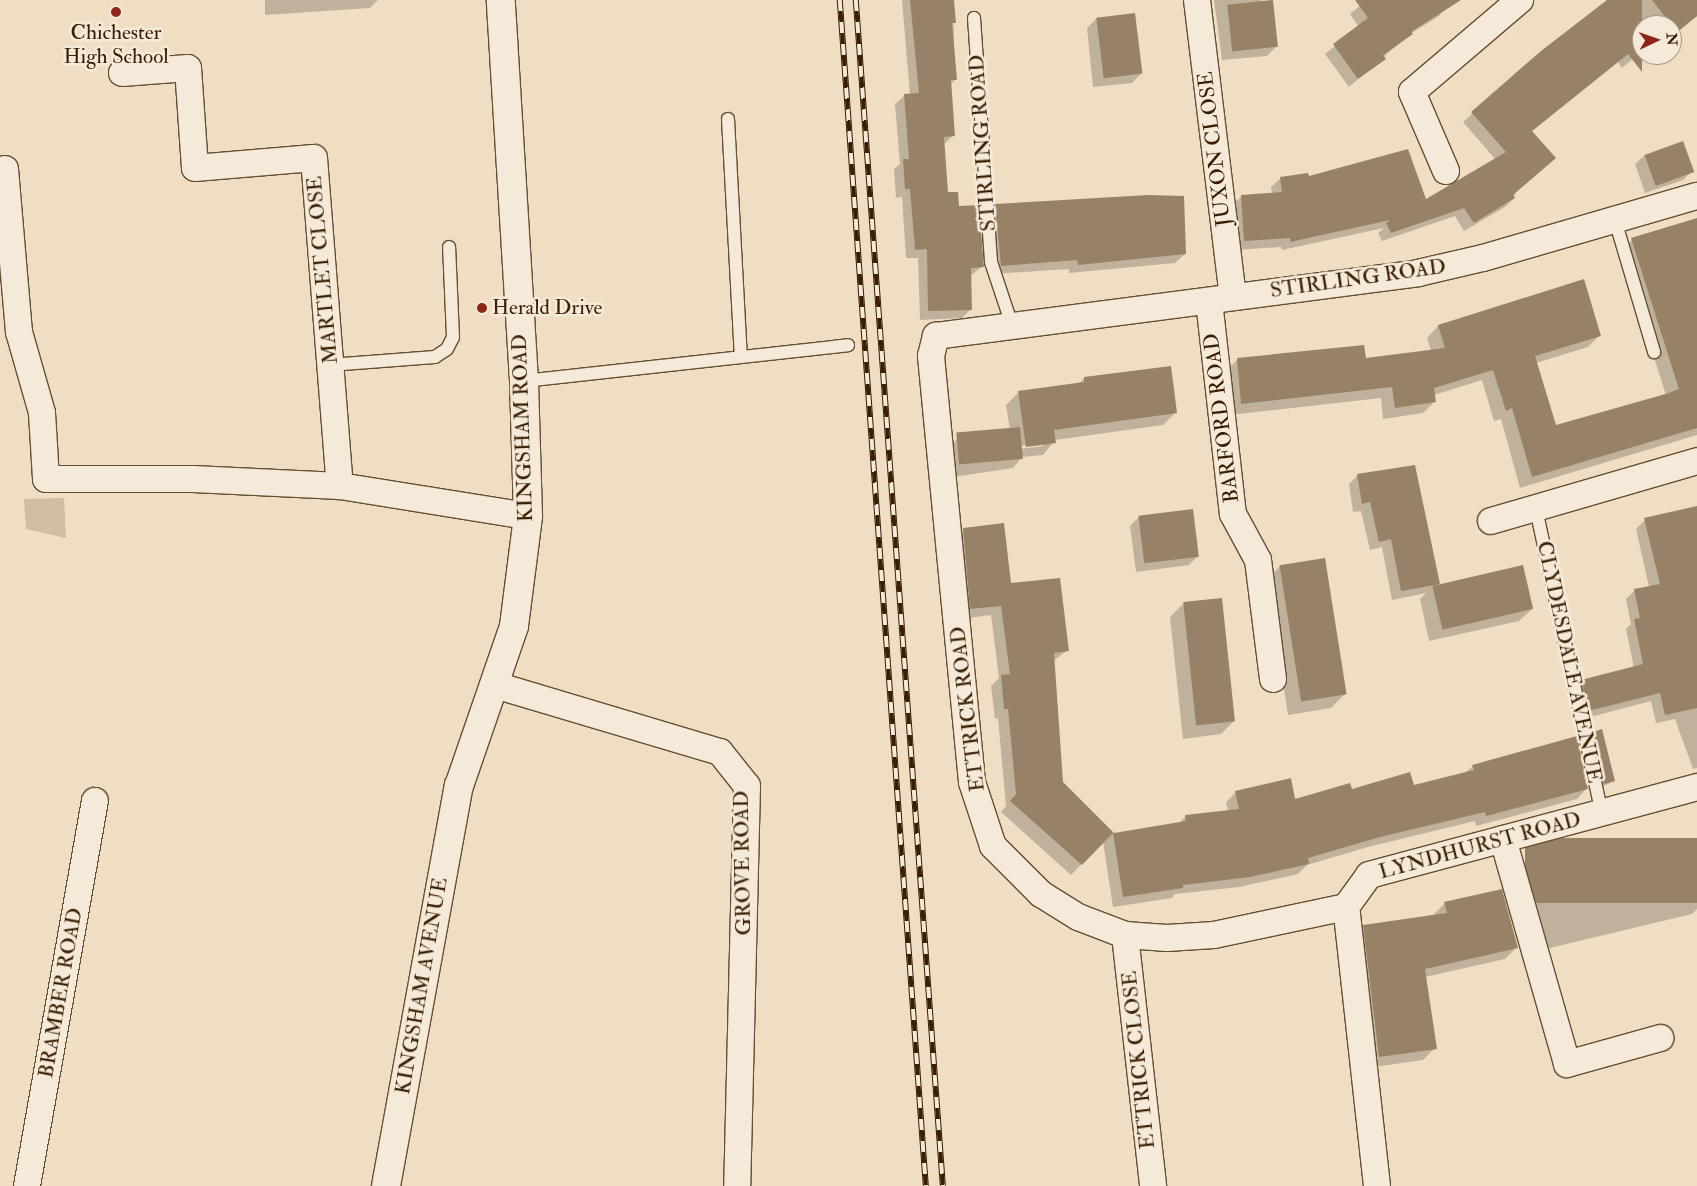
<!DOCTYPE html>
<html>
<head>
<meta charset="utf-8">
<style>
  body { margin:0 }
  #map { position:relative; width:1697px; height:1186px; overflow:hidden; background:#efdec4; font-family:"IM FELL Double Pica",serif }
  div>[style] { position:absolute }
  .green>* { inset:0; background:#d0bda3 }
  .shadow>* { inset:0; background:#0003 }
  .building>* { inset:0; background:#988267; transform-origin:0 0 }
  .roads { filter:drop-shadow(1px 0 #664e32) drop-shadow(-1px 0 #664e32) drop-shadow(0 1px #664e32) drop-shadow(0 -1px #664e32) }
  .lane>* { height:12px; margin:-6px; padding:0 6px; transform-origin:6px; border-radius:6px; background:#f5ead9 }
  .street>* { height:26px; margin:-13px; padding:0 13px; transform-origin:13px; border-radius:13px; background:#f5ead9 }
  .secondary>* { height:28px; margin:-14px; padding:0 14px; transform-origin:14px; border-radius:14px; background:#f5ead9 }
  .rail>* { height:5.5px; margin-top:-2.75px; transform-origin:0; background:repeating-linear-gradient(90deg,#f5ead9 0 11px,#391e02 0 22px); box-sizing:border-box; border-block:1px solid #391e02 }
  .dots>* { width:14px; height:14px; translate:-50% -50%; box-sizing:border-box; border:2px solid #f5ead9; border-radius:50% }
  span { translate:-50% -50%; white-space:nowrap; text-align:center; line-height:1.15; -webkit-text-stroke:5px #f5ead9; paint-order:stroke }
  .poi-label { font-size:21px; color:#391e02 }
  .left { translate:0 -50%; text-align:left }
  .street-label { font-size:21px; color:#391e02 }
  .north { position:absolute; left:1632px; top:15px; width:50px; height:50px; box-sizing:border-box; background:#f5ead9; border:1px solid #aa9883; border-radius:50%; rotate:87deg; font-size:14px; font-weight:700; line-height:20px; text-align:center; color:#391e02 }
  .north::after { content:''; display:block; margin:auto; width:18px; height:22px; background:#8f2418; clip-path:polygon(50% 0,100% 100%,50% 72%,0 100%) }
</style>
</head>
<body>
<div id="map">
  <div class="green">
    <div style="clip-path:polygon(64px 498px,66px 538px,26px 529px,24px 499px)"></div>
  </div>
  <div class="shadow">
    <div style="clip-path:polygon(265px 0,378px 0,370px 8px,265px 15px)"></div>
    <div style="clip-path:polygon(902px 0,953px 0,955px 80px,950px 85px,954px 135px,944px 144px,947px 194px,958px 207px,983px 266px,970px 276px,971px 309px,962px 318px,920px 320px,918px 258px,906px 258px,902px 197px,896px 198px,894px 169px,900px 164px,895px 104px,905px 95px,910px 95px)"></div>
    <div style="clip-path:polygon(1214px 0,1261px 0,1276px 47px,1267px 56px,1222px 60px)"></div>
    <div style="clip-path:polygon(1367px 0,1451px 0,1439px 16px,1410px 34px,1349px 87px,1325px 54px,1359px 27px,1350px 14px)"></div>
    <div style="clip-path:polygon(1608px 0,1692px 0,1697px 6px,1697px 16px,1672px 37px,1672px 25px,1642px 25px,1642px 51px,1622px 68px,1618px 62px,1531px 132px,1514px 198px,1505px 207px,1464px 231px,1455px 216px,1382px 241px,1378px 233px,1384px 228px,1282px 250px,1281px 247px,1235px 250px,1232px 205px,1242px 196px,1272px 194px,1271px 187px,1281px 178px,1308px 178px,1426px 201px,1496px 160px,1463px 122px,1542px 52px)"></div>
    <div style="clip-path:polygon(1096px 19px,1141px 74px,1132px 83px,1093px 87px,1087px 28px)"></div>
    <div style="clip-path:polygon(1645px 155px,1692px 171px,1683px 180px,1645px 193px,1635px 164px)"></div>
    <div style="clip-path:polygon(996px 205px,1185px 254px,1175px 263px,1069px 273px,1069px 269px,992px 274px,987px 214px)"></div>
    <div style="clip-path:polygon(1697px 220px,1697px 435px,1520px 488px,1501px 419px,1494px 421px,1482px 380px,1434px 395px,1434px 402px,1423px 413px,1383px 419px,1381px 398px,1229px 415px,1226px 371px,1238px 359px,1365px 360px,1431px 351px,1427px 338px,1438px 326px,1583px 281px,1600px 335px,1588px 347px,1536px 363px,1556px 426px,1666px 395px,1620px 251px,1632px 240px)"></div>
    <div style="clip-path:polygon(evenodd,1084px 378px,1175px 413px,1163px 425px,1055px 440px,1043px 455px,1022px 457px,1013px 468px,953px 477px,948px 448px,957px 439px,1010px 430px,1006px 405px,1018px 393px,1079px 384px,1084px 378px,1043px 443px,1043px 446px,1020px 449px,1020px 446px,1043px 443px)"></div>
    <div style="clip-path:polygon(1414px 466px,1439px 586px,1532px 609px,1519px 621px,1429px 641px,1420px 599px,1426px 593px,1392px 600px,1382px 547px,1370px 550px,1361px 511px,1353px 512px,1349px 484px,1358px 475px)"></div>
    <div style="clip-path:polygon(1697px 507px,1697px 768px,1693px 769px,1675px 719px,1656px 723px,1651px 701px,1579px 720px,1573px 690px,1582px 681px,1634px 668px,1626px 629px,1631px 624px,1626px 599px,1635px 590px,1649px 587px,1636px 529px,1645px 520px)"></div>
    <div style="clip-path:polygon(1139px 517px,1198px 556px,1189px 565px,1136px 572px,1130px 526px)"></div>
    <div style="clip-path:polygon(963px 529px,1068px 650px,1053px 661px,1061px 783px,1113px 834px,1178px 824px,1186px 816px,1228px 811px,1226px 802px,1236px 792px,1294px 801px,1351px 790px,1413px 787px,1465px 773px,1473px 766px,1587px 788px,1577px 799px,1476px 826px,1475px 821px,1368px 847px,1307px 865px,1298px 874px,1239px 887px,1175px 894px,1172px 898px,1113px 907px,1103px 842px,1071px 875px,1001px 812px,1006px 806px,998px 718px,995px 719px,991px 686px,999px 678px,991px 615px,961px 619px,953px 539px)"></div>
    <div style="clip-path:polygon(1280px 566px,1345px 694px,1331px 708px,1288px 715px,1267px 580px)"></div>
    <div style="clip-path:polygon(1183px 604px,1234px 721px,1221px 734px,1183px 739px,1170px 617px)"></div>
    <div style="clip-path:polygon(1601px 731px,1614px 781px,1600px 788px,1589px 737px)"></div>
    <div style="clip-path:polygon(1697px 863px,1697px 909px,1692px 914px,1533px 952px,1517px 892px,1530px 879px)"></div>
    <div style="clip-path:polygon(1445px 903px,1517px 947px,1505px 959px,1425px 977px,1435px 1048px,1423px 1060px,1367px 1068px,1352px 939px,1364px 926px,1433px 915px)"></div>
  </div>
  <div class="building">
    <div style="clip-path:polygon(910px 0,954px 0,956px 23px,952px 23px,957px 80px,951px 80px,955px 136px,944px 137px,948px 192px,958px 192px,959px 206px,979px 205px,984px 267px,971px 268px,972px 310px,928px 311px,927px 249px,915px 250px,910px 189px,905px 189px,903px 159px,909px 159px,904px 94px,919px 93px)"></div>
    <div style="left:1273px;top:0;width:47px;height:46px;rotate:84deg"></div>
    <div style="clip-path:polygon(1355px 0,1461px 0,1411px 32px,1413px 34px,1383px 55px,1386px 59px,1358px 79px,1333px 44px,1368px 18px)"></div>
    <div style="clip-path:polygon(1607px 0,1642px 0,1642px 72px,1628px 54px,1532px 131px,1556px 158px,1513px 195px,1515px 198px,1474px 223px,1464px 208px,1391px 233px,1386px 223px,1390px 220px,1290px 242px,1290px 238px,1244px 241px,1241px 195px,1282px 192px,1280px 177px,1308px 173px,1309px 176px,1408px 149px,1426px 199px,1506px 152px,1471px 112px,1541px 51px)"></div>
    <div style="clip-path:polygon(1652px 0,1697px 0,1697px 16px,1677px 32px)"></div>
    <div style="left:1135px;top:13px;width:61px;height:39px;rotate:83deg"></div>
    <div style="left:1683px;top:141px;width:33px;height:41px;rotate:70deg"></div>
    <div style="clip-path:polygon(1148px 195px,1184px 196px,1186px 254px,1078px 265px,1077px 260px,1001px 266px,995px 204px)"></div>
    <div style="clip-path:polygon(1697px 218px,1697px 428px,1532px 477px,1512px 408px,1506px 411px,1493px 370px,1434px 388px,1436px 402px,1395px 408px,1392px 387px,1241px 404px,1237px 358px,1364px 345px,1366px 358px,1445px 348px,1438px 325px,1584px 279px,1601px 336px,1535px 356px,1556px 425px,1669px 393px,1679px 389px,1631px 238px)"></div>
    <div style="clip-path:polygon(1171px 366px,1177px 413px,1054px 430px,1056px 443px,1026px 447px,1018px 391px,1084px 382px,1084px 377px)"></div>
    <div style="left:1020px;top:427px;width:32px;height:64px;rotate:85deg"></div>
    <div style="clip-path:polygon(1415px 465px,1440px 584px,1401px 591px,1391px 539px,1379px 542px,1370px 502px,1362px 504px,1357px 474px)"></div>
    <div style="clip-path:polygon(1697px 506px,1697px 708px,1665px 715px,1660px 693px,1588px 711px,1581px 680px,1643px 664px,1634px 619px,1640px 618px,1634px 589px,1660px 584px,1644px 518px)"></div>
    <div style="left:1193px;top:509px;width:48px;height:55px;rotate:83deg"></div>
    <div style="clip-path:polygon(1004px 523px,1011px 583px,1060px 578px,1069px 651px,1054px 653px,1063px 782px,1114px 833px,1186px 821px,1185px 815px,1239px 809px,1235px 791px,1291px 778px,1295px 799px,1350px 783px,1352px 789px,1410px 772px,1414px 785px,1474px 770px,1472px 765px,1577px 736px,1588px 789px,1486px 816px,1485px 812px,1380px 837px,1308px 858px,1309px 864px,1250px 877px,1183px 885px,1183px 888px,1123px 897px,1113px 833px,1082px 865px,1010px 801px,1016px 794px,1008px 709px,1004px 709px,1001px 675px,1010px 674px,1001px 606px,970px 609px,963px 528px)"></div>
    <div style="left:1325px;top:558px;width:138px;height:46px;rotate:81deg"></div>
    <div style="left:1523px;top:565px;width:45px;height:93px;rotate:77deg"></div>
    <div style="left:1222px;top:598px;width:124px;height:39px;rotate:84deg"></div>
    <div style="clip-path:polygon(1602px 729px,1615px 781px,1604px 784px,1593px 732px)"></div>
    <div style="left:1697px;top:838px;width:65px;height:172px;rotate:90deg"></div>
    <div style="clip-path:polygon(1502px 889px,1518px 948px,1425px 969px,1437px 1049px,1379px 1057px,1363px 925px,1447px 913px,1444px 902px)"></div>
  </div>
  <div class="roads">
    <div class="lane">
      <div style="left:974px;top:18px;width:245px;rotate:86deg"></div>
      <div style="left:991px;top:262px;width:66px;rotate:71.6deg"></div>
      <div style="left:728px;top:119px;width:237px;rotate:86.9deg"></div>
      <div style="left:1615px;top:220px;width:138px;rotate:73.5deg"></div>
      <div style="left:330px;top:365px;width:105px;rotate:-4.4deg"></div>
      <div style="left:435px;top:357px;width:14px;rotate:-34deg"></div>
      <div style="left:447px;top:349px;width:13px;rotate:-63deg"></div>
      <div style="left:453px;top:337px;width:90px;rotate:-92.5deg"></div>
      <div style="left:524px;top:381px;width:326px;rotate:-6.3deg"></div>
      <div style="left:1536px;top:509px;width:312px;rotate:77.8deg"></div>
    </div>
    <div class="street">
      <div style="left:1197px;top:0;width:299px;rotate:83.1deg"></div>
      <div style="left:122px;top:73px;width:66px;rotate:-4.3deg"></div>
      <div style="left:188px;top:68px;width:100px;rotate:86deg"></div>
      <div style="left:195px;top:168px;width:119px;rotate:-4.8deg"></div>
      <div style="left:314px;top:158px;width:329px;rotate:85.5deg"></div>
      <div style="left:5px;top:169px;width:164px;rotate:85.1deg"></div>
      <div style="left:19px;top:332px;width:84px;rotate:74.1deg"></div>
      <div style="left:42px;top:413px;width:66px;rotate:86.5deg"></div>
      <div style="left:46px;top:479px;width:147px"></div>
      <div style="left:193px;top:479px;width:147px;rotate:2.7deg"></div>
      <div style="left:340px;top:486px;width:190px;rotate:9.1deg"></div>
      <div style="left:1446px;top:171px;width:86px;rotate:-113.3deg"></div>
      <div style="left:1412px;top:92px;width:142px;rotate:-40.4deg"></div>
      <div style="left:1209px;top:301px;width:214px;rotate:83.6deg"></div>
      <div style="left:1233px;top:514px;width:52px;rotate:61.5deg"></div>
      <div style="left:1258px;top:560px;width:120px;rotate:82.8deg"></div>
      <div style="left:1491px;top:521px;width:215px;rotate:-16.2deg"></div>
      <div style="left:495px;top:685px;width:235px;rotate:16.6deg"></div>
      <div style="left:720px;top:752px;width:43px;rotate:51.5deg"></div>
      <div style="left:747px;top:786px;width:400px;rotate:91.4deg"></div>
      <div style="left:1503px;top:839px;width:234px;rotate:74.1deg"></div>
      <div style="left:1567px;top:1064px;width:97px;rotate:-15.6deg"></div>
      <div style="left:1346px;top:907px;width:135px;rotate:168deg"></div>
      <div style="left:1214px;top:935px;width:47px;rotate:176.3deg"></div>
      <div style="left:1167px;top:938px;width:42px;rotate:-175.9deg"></div>
      <div style="left:1125px;top:935px;width:50px;rotate:-159deg"></div>
      <div style="left:1078px;top:917px;width:44px;rotate:-148.1deg"></div>
      <div style="left:1041px;top:894px;width:68px;rotate:-135deg"></div>
      <div style="left:993px;top:846px;width:67px;rotate:-108.2deg"></div>
      <div style="left:972px;top:782px;width:428px;rotate:-95.5deg"></div>
      <div style="left:931px;top:356px;width:21px;rotate:-76deg"></div>
      <div style="left:936px;top:336px;width:486px;rotate:-7.4deg"></div>
      <div style="left:1418px;top:273px;width:67px;rotate:-13deg"></div>
      <div style="left:1483px;top:258px;width:223px;rotate:-16.2deg"></div>
      <div style="left:1125px;top:935px;width:253px;rotate:83.6deg"></div>
      <div style="left:27px;top:1186px;width:391px;rotate:-80deg"></div>
      <div style="left:1377px;top:1186px;width:281px;rotate:-96.3deg"></div>
      <div style="left:1346px;top:907px;width:39px;rotate:-54deg"></div>
      <div style="left:1369px;top:875px;width:340px;rotate:-15deg"></div>
    </div>
    <div class="secondary">
      <div style="left:386px;top:1186px;width:407px;rotate:-79.7deg"></div>
      <div style="left:459px;top:786px;width:169px;rotate:-71deg"></div>
      <div style="left:514px;top:626px;width:111px;rotate:-82.7deg"></div>
      <div style="left:528px;top:516px;width:135px;rotate:-91.7deg"></div>
      <div style="left:524px;top:381px;width:382px;rotate:-93.5deg"></div>
    </div>
  </div>
  <div class="rail">
    <div style="left:840px;top:0;width:1189px;rotate:85.85deg"></div>
    <div style="left:856px;top:0;width:1189px;rotate:85.8deg"></div>
  </div>
  <div class="dots">
    <div style="left:116px;top:12px;background:#8f2418"></div>
    <div style="left:482px;top:308px;background:#8f2418"></div>
  </div>
  <div class="poi-label">
    <span style="left:116px;top:45px">Chichester<br>High School</span>
    <span class="left" style="left:492px;top:308px">Herald Drive</span>
  </div>
  <div class="street-label">
    <span style="left:983px;top:143px;rotate:-94deg">STIRLING ROAD</span>
    <span style="left:1215px;top:149px;rotate:-97deg">JUXON CLOSE</span>
    <span style="left:323px;top:270px;rotate:-95deg">MARTLET CLOSE</span>
    <span style="left:1358px;top:279px;rotate:-8deg">STIRLING ROAD</span>
    <span style="left:1222px;top:418px;rotate:-97deg">BARFORD ROAD</span>
    <span style="left:523px;top:428px;rotate:-92deg">KINGSHAM ROAD</span>
    <span style="left:1569px;top:662px;rotate:78deg">CLYDESDALE AVENUE</span>
    <span style="left:968px;top:709px;rotate:-97deg">ETTRICK ROAD</span>
    <span style="left:1480px;top:846px;rotate:-15deg">LYNDHURST ROAD</span>
    <span style="left:743px;top:863px;rotate:-91deg">GROVE ROAD</span>
    <span style="left:422px;top:986px;rotate:-80deg">KINGSHAM AVENUE</span>
    <span style="left:61px;top:993px;rotate:-80deg">BRAMBER ROAD</span>
    <span style="left:1139px;top:1060px;rotate:-96deg">ETTRICK CLOSE</span>
  </div>
  <div class="north">N</div>
</div>
</body>
</html>
